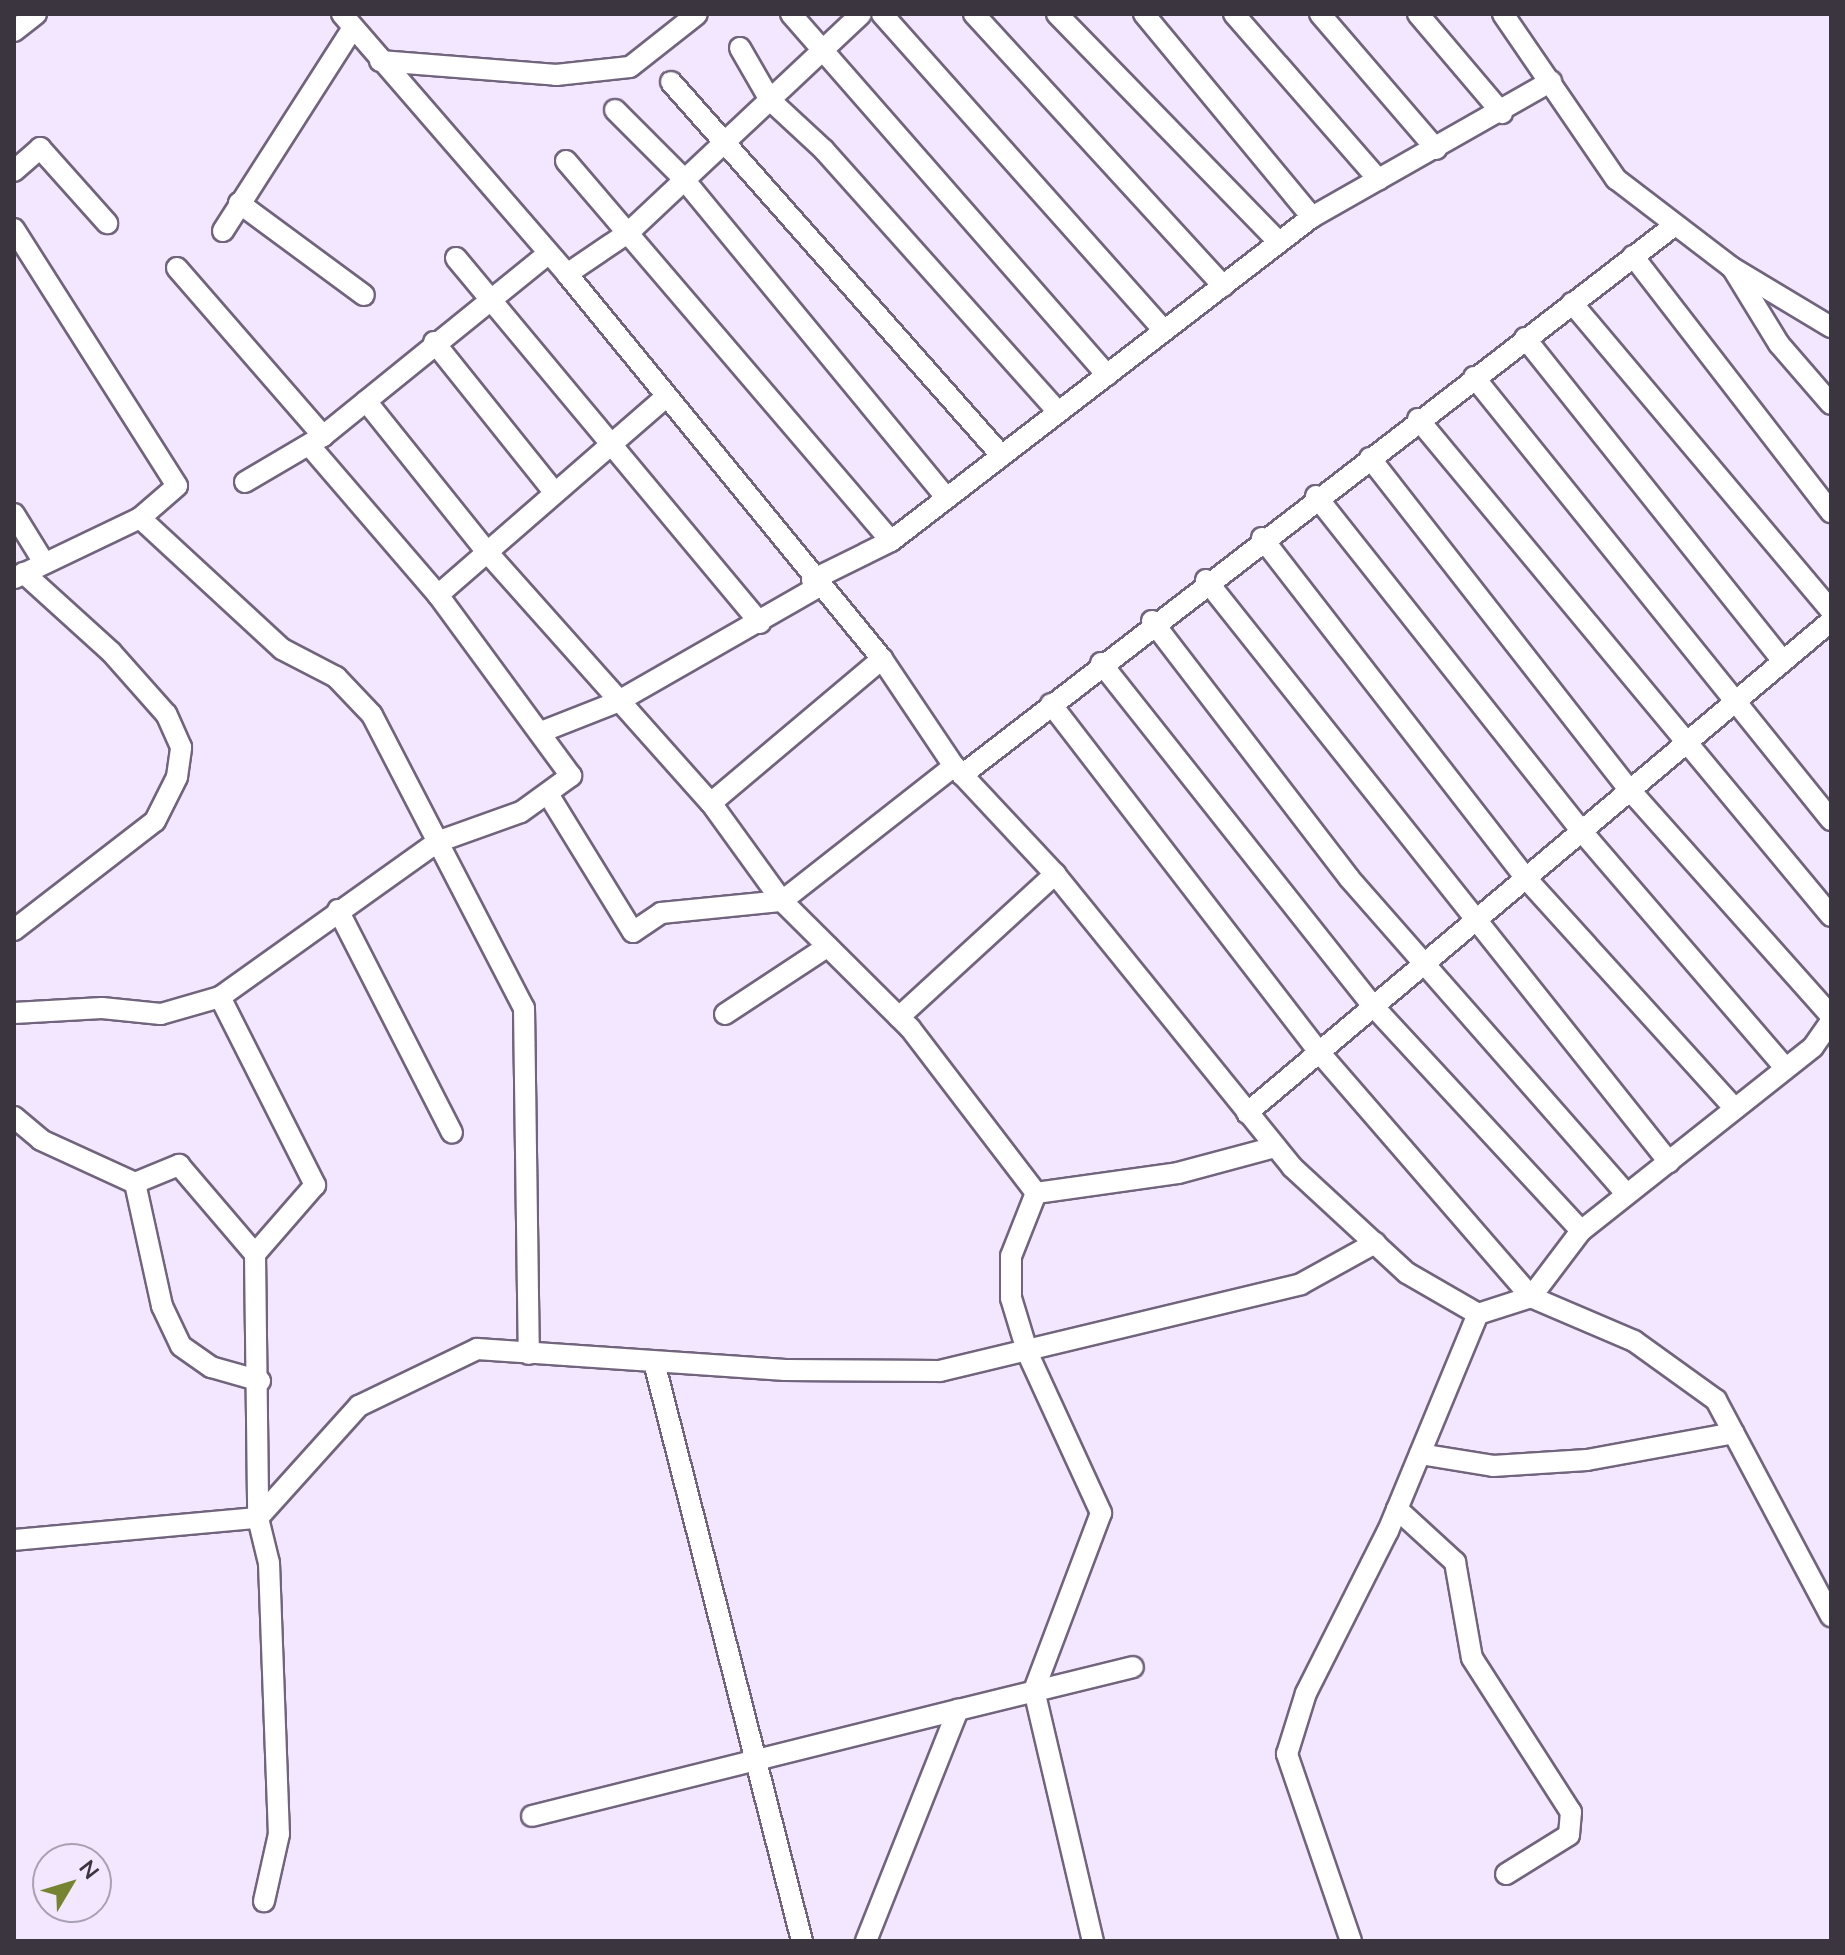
<!DOCTYPE html>
<html>
<head>
<meta charset="utf-8">
<style>
  body { margin:0 }
  #map { position:relative; width:1845px; height:1955px; overflow:hidden; background:#f2e7fe; font-family:Mulish,sans-serif }
  div>[style] { position:absolute }
  .roads { filter:drop-shadow(2px 0 #71647d) drop-shadow(-2px 0 #71647d) drop-shadow(0 2px #71647d) drop-shadow(0 -2px #71647d) }
  .minor>* { height:20px; margin:-10px; padding:0 10px; transform-origin:10px; border-radius:10px; background:#fff }
  span { translate:-50% -50%; white-space:nowrap; text-align:center; line-height:1.15; -webkit-text-stroke:7px #f2e7fe; paint-order:stroke }
  .frame { position:absolute; inset:0; border:16px solid #3b3540; pointer-events:none }
  .north { position:absolute; left:32px; top:1843px; width:80px; height:80px; box-sizing:border-box; background:#f2e7fe; border:2px solid #a9a0b2; border-radius:50%; rotate:52deg; font-size:22px; font-weight:700; line-height:32px; text-align:center; color:#3b3540 }
  .north::after { content:''; display:block; margin:auto; width:28px; height:36px; background:#768330; clip-path:polygon(50% 0,100% 100%,50% 72%,0 100%) }
</style>
</head>
<body>
<div id="map">
  <div class="roads">
    <div class="minor">
      <div style="left:342px;top:14px;width:344px;rotate:49.1deg"></div>
      <div style="left:567px;top:274px;width:497px;rotate:50.7deg"></div>
      <div style="left:882px;top:659px;width:129px;rotate:56.1deg"></div>
      <div style="left:954px;top:766px;width:148px;rotate:46.9deg"></div>
      <div style="left:1055px;top:874px;width:377px;rotate:51deg"></div>
      <div style="left:1292px;top:1167px;width:156px;rotate:42.7deg"></div>
      <div style="left:1407px;top:1273px;width:82px;rotate:30deg"></div>
      <div style="left:1478px;top:1314px;width:56px;rotate:-17.8deg"></div>
      <div style="left:1531px;top:1297px;width:112px;rotate:23.1deg"></div>
      <div style="left:1634px;top:1341px;width:101px;rotate:35.7deg"></div>
      <div style="left:1716px;top:1400px;width:245px;rotate:62deg"></div>
      <div style="left:791px;top:14px;width:480px;rotate:48.8deg"></div>
      <div style="left:882px;top:14px;width:424px;rotate:48.3deg"></div>
      <div style="left:974px;top:14px;width:369px;rotate:47.5deg"></div>
      <div style="left:1057px;top:14px;width:318px;rotate:45.8deg"></div>
      <div style="left:1144px;top:14px;width:264px;rotate:50.4deg"></div>
      <div style="left:1234px;top:14px;width:220px;rotate:48.9deg"></div>
      <div style="left:1320px;top:14px;width:178px;rotate:49.3deg"></div>
      <div style="left:1418px;top:14px;width:130px;rotate:49.7deg"></div>
      <div style="left:1503px;top:14px;width:200px;rotate:55.6deg"></div>
      <div style="left:1616px;top:179px;width:145px;rotate:37.4deg"></div>
      <div style="left:1731px;top:267px;width:117px;rotate:31deg"></div>
      <div style="left:14px;top:31px;width:28px;rotate:-38deg"></div>
      <div style="left:740px;top:48px;width:60px;rotate:60deg"></div>
      <div style="left:770px;top:100px;width:74px;rotate:42.8deg"></div>
      <div style="left:824px;top:150px;width:351px;rotate:48.2deg"></div>
      <div style="left:380px;top:61px;width:177px;rotate:4.5deg"></div>
      <div style="left:556px;top:75px;width:74px;rotate:-6.2deg"></div>
      <div style="left:630px;top:67px;width:85px;rotate:-38.3deg"></div>
      <div style="left:671px;top:82px;width:499px;rotate:48.5deg"></div>
      <div style="left:615px;top:110px;width:95px;rotate:45deg"></div>
      <div style="left:682px;top:177px;width:416px;rotate:50.5deg"></div>
      <div style="left:566px;top:161px;width:500px;rotate:49.46deg"></div>
      <div style="left:14px;top:171px;width:35px;rotate:-41deg"></div>
      <div style="left:40px;top:148px;width:101px;rotate:48.2deg"></div>
      <div style="left:239px;top:203px;width:155px;rotate:36.4deg"></div>
      <div style="left:14px;top:229px;width:304px;rotate:57.6deg"></div>
      <div style="left:177px;top:486px;width:49px;rotate:139.1deg"></div>
      <div style="left:140px;top:518px;width:139px;rotate:154.4deg"></div>
      <div style="left:223px;top:231px;width:240px;rotate:-57.4deg"></div>
      <div style="left:1633px;top:256px;width:324px;rotate:52.3deg"></div>
      <div style="left:456px;top:258px;width:475px;rotate:50.2deg"></div>
      <div style="left:177px;top:268px;width:223px;rotate:49deg"></div>
      <div style="left:1733px;top:269px;width:88px;rotate:58.5deg"></div>
      <div style="left:1779px;top:344px;width:79px;rotate:49.1deg"></div>
      <div style="left:567px;top:274px;width:75px;rotate:-34.1deg"></div>
      <div style="left:629px;top:232px;width:318px;rotate:-43.2deg"></div>
      <div style="left:1572px;top:303px;width:402px;rotate:49.9deg"></div>
      <div style="left:1525px;top:338px;width:413px;rotate:51.4deg"></div>
      <div style="left:434px;top:342px;width:193px;rotate:51.3deg"></div>
      <div style="left:1474px;top:377px;width:569px;rotate:51.14deg"></div>
      <div style="left:366px;top:401px;width:193px;rotate:51.3deg"></div>
      <div style="left:487px;top:552px;width:336px;rotate:48.3deg"></div>
      <div style="left:711px;top:803px;width:121px;rotate:54.1deg"></div>
      <div style="left:782px;top:901px;width:180px;rotate:44.8deg"></div>
      <div style="left:910px;top:1028px;width:208px;rotate:52.6deg"></div>
      <div style="left:1418px;top:419px;width:646px;rotate:50.27deg"></div>
      <div style="left:1370px;top:458px;width:419px;rotate:52deg"></div>
      <div style="left:1628px;top:788px;width:305px;rotate:48.3deg"></div>
      <div style="left:245px;top:482px;width:91px;rotate:-30.5deg"></div>
      <div style="left:323px;top:436px;width:289px;rotate:-39deg"></div>
      <div style="left:1316px;top:496px;width:422px;rotate:51.6deg"></div>
      <div style="left:1578px;top:827px;width:318px;rotate:49.3deg"></div>
      <div style="left:14px;top:514px;width:55px;rotate:58.3deg"></div>
      <div style="left:140px;top:518px;width:193px;rotate:42.7deg"></div>
      <div style="left:282px;top:649px;width:61px;rotate:27.4deg"></div>
      <div style="left:336px;top:677px;width:52px;rotate:46.5deg"></div>
      <div style="left:372px;top:715px;width:330px;rotate:62.6deg"></div>
      <div style="left:524px;top:1008px;width:346px;rotate:89.2deg"></div>
      <div style="left:1262px;top:538px;width:426px;rotate:52.2deg"></div>
      <div style="left:1523px;top:875px;width:313px;rotate:47.8deg"></div>
      <div style="left:812px;top:580px;width:88px;rotate:-26.3deg"></div>
      <div style="left:891px;top:541px;width:531px;rotate:-37.58deg"></div>
      <div style="left:1312px;top:217px;width:275px;rotate:-29.6deg"></div>
      <div style="left:1206px;top:580px;width:744px;rotate:51.5deg"></div>
      <div style="left:438px;top:595px;width:302px;rotate:-41deg"></div>
      <div style="left:1152px;top:621px;width:324px;rotate:52.5deg"></div>
      <div style="left:1349px;top:878px;width:421px;rotate:48.7deg"></div>
      <div style="left:1101px;top:663px;width:438px;rotate:51.6deg"></div>
      <div style="left:1373px;top:1006px;width:306px;rotate:47.2deg"></div>
      <div style="left:1051px;top:704px;width:439px;rotate:52.4deg"></div>
      <div style="left:1319px;top:1052px;width:324px;rotate:49.1deg"></div>
      <div style="left:1531px;top:1297px;width:83px;rotate:-52.9deg"></div>
      <div style="left:1581px;top:1231px;width:296px;rotate:-38.4deg"></div>
      <div style="left:1813px;top:1047px;width:32px;rotate:-55deg"></div>
      <div style="left:541px;top:732px;width:82px;rotate:-21.5deg"></div>
      <div style="left:617px;top:702px;width:232px;rotate:-29.8deg"></div>
      <div style="left:962px;top:775px;width:900px;rotate:-37.65deg"></div>
      <div style="left:548px;top:794px;width:162px;rotate:58.4deg"></div>
      <div style="left:633px;top:932px;width:34px;rotate:-34deg"></div>
      <div style="left:661px;top:913px;width:122px;rotate:-5.7deg"></div>
      <div style="left:782px;top:901px;width:219px;rotate:-38.1deg"></div>
      <div style="left:711px;top:803px;width:224px;rotate:-40.1deg"></div>
      <div style="left:338px;top:910px;width:250px;rotate:62.9deg"></div>
      <div style="left:14px;top:930px;width:178px;rotate:-37.7deg"></div>
      <div style="left:155px;top:821px;width:49px;rotate:-63.4deg"></div>
      <div style="left:177px;top:777px;width:30px;rotate:-82deg"></div>
      <div style="left:181px;top:747px;width:36px;rotate:-114deg"></div>
      <div style="left:166px;top:714px;width:83px;rotate:-131.6deg"></div>
      <div style="left:111px;top:652px;width:118px;rotate:-137.8deg"></div>
      <div style="left:220px;top:997px;width:211px;rotate:63.2deg"></div>
      <div style="left:315px;top:1185px;width:91px;rotate:131deg"></div>
      <div style="left:14px;top:1013px;width:88px;rotate:-3.3deg"></div>
      <div style="left:102px;top:1008px;width:59px;rotate:5.8deg"></div>
      <div style="left:161px;top:1014px;width:61px;rotate:-16.1deg"></div>
      <div style="left:220px;top:997px;width:267px;rotate:-35.5deg"></div>
      <div style="left:437px;top:842px;width:89px;rotate:-19.7deg"></div>
      <div style="left:521px;top:812px;width:62px;rotate:-35.8deg"></div>
      <div style="left:571px;top:776px;width:225px;rotate:-126.3deg"></div>
      <div style="left:438px;top:595px;width:196px;rotate:-130.7deg"></div>
      <div style="left:725px;top:1014px;width:123px;rotate:-33.4deg"></div>
      <div style="left:899px;top:1017px;width:212px;rotate:-42.5deg"></div>
      <div style="left:1247px;top:1113px;width:764px;rotate:-40.11deg"></div>
      <div style="left:14px;top:1117px;width:35px;rotate:40deg"></div>
      <div style="left:41px;top:1140px;width:103px;rotate:24.6deg"></div>
      <div style="left:135px;top:1183px;width:126px;rotate:77.6deg"></div>
      <div style="left:162px;top:1306px;width:44px;rotate:64.6deg"></div>
      <div style="left:181px;top:1346px;width:37px;rotate:35deg"></div>
      <div style="left:211px;top:1367px;width:51px;rotate:15.9deg"></div>
      <div style="left:135px;top:1183px;width:48px;rotate:-22.2deg"></div>
      <div style="left:179px;top:1165px;width:117px;rotate:49.5deg"></div>
      <div style="left:255px;top:1254px;width:264px;rotate:89.3deg"></div>
      <div style="left:258px;top:1518px;width:46px;rotate:76.3deg"></div>
      <div style="left:269px;top:1563px;width:271px;rotate:87.9deg"></div>
      <div style="left:279px;top:1834px;width:69px;rotate:102.6deg"></div>
      <div style="left:1036px;top:1193px;width:68px;rotate:111.6deg"></div>
      <div style="left:1011px;top:1256px;width:42px;rotate:90deg"></div>
      <div style="left:1011px;top:1298px;width:59px;rotate:73.1deg"></div>
      <div style="left:1028px;top:1354px;width:175px;rotate:65.3deg"></div>
      <div style="left:1101px;top:1513px;width:189px;rotate:110.7deg"></div>
      <div style="left:1034px;top:1690px;width:258px;rotate:76.8deg"></div>
      <div style="left:1036px;top:1193px;width:143px;rotate:-8deg"></div>
      <div style="left:1178px;top:1173px;width:100px;rotate:-15deg"></div>
      <div style="left:654px;top:1362px;width:598px;rotate:75.66deg"></div>
      <div style="left:1420px;top:1454px;width:74px;rotate:9.3deg"></div>
      <div style="left:1493px;top:1466px;width:94px;rotate:-3.7deg"></div>
      <div style="left:1587px;top:1460px;width:149px;rotate:-10.4deg"></div>
      <div style="left:1397px;top:1509px;width:79px;rotate:42.4deg"></div>
      <div style="left:1455px;top:1562px;width:97px;rotate:80deg"></div>
      <div style="left:1472px;top:1658px;width:183px;rotate:57.3deg"></div>
      <div style="left:1571px;top:1812px;width:23px;rotate:95deg"></div>
      <div style="left:1569px;top:1835px;width:74px;rotate:148.2deg"></div>
      <div style="left:14px;top:1540px;width:245px;rotate:-5.2deg"></div>
      <div style="left:258px;top:1518px;width:151px;rotate:-48deg"></div>
      <div style="left:359px;top:1406px;width:131px;rotate:-25.8deg"></div>
      <div style="left:477px;top:1349px;width:309px;rotate:3.9deg"></div>
      <div style="left:785px;top:1370px;width:155px;rotate:0.4deg"></div>
      <div style="left:940px;top:1371px;width:371px;rotate:-13.5deg"></div>
      <div style="left:1301px;top:1284px;width:85px;rotate:-29deg"></div>
      <div style="left:532px;top:1816px;width:439px;rotate:-14deg"></div>
      <div style="left:866px;top:1941px;width:249px;rotate:-68.3deg"></div>
      <div style="left:958px;top:1710px;width:180px;rotate:-13.8deg"></div>
      <div style="left:1351px;top:1941px;width:198px;rotate:-108.9deg"></div>
      <div style="left:1287px;top:1754px;width:64px;rotate:-72.7deg"></div>
      <div style="left:1306px;top:1693px;width:182px;rotate:-63.2deg"></div>
      <div style="left:1388px;top:1531px;width:235px;rotate:-67.5deg"></div>
    </div>
  </div>
  <div class="frame"></div>
  <div class="north">N</div>
</div>
</body>
</html>
